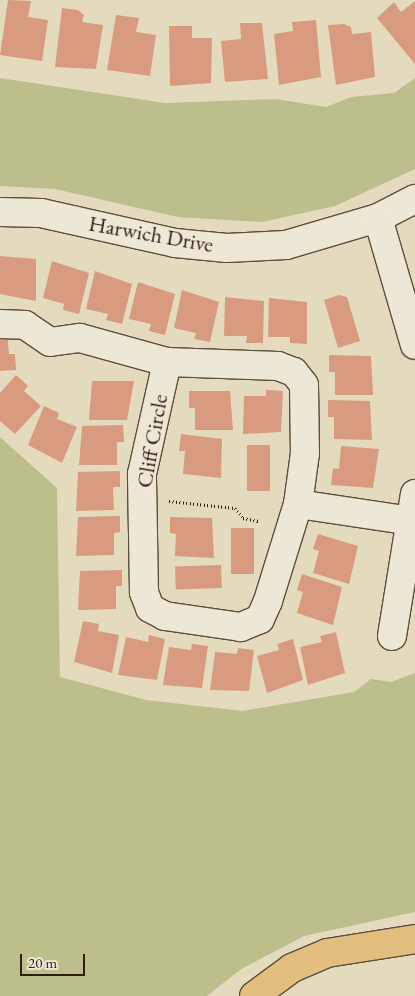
<!DOCTYPE html>
<html>
<head>
<meta charset="utf-8">
<style>
  body { margin:0 }
  #map { position:relative; width:415px; height:996px; overflow:hidden; background:#e4dbbe; font-family:"EB Garamond",serif }
  div>[style] { position:absolute }
  .green>* { inset:0; background:#bcbe8c }
  .building>* { inset:0; background:#d89b80; transform-origin:0 0 }
  .path>* { height:3px; margin-top:-1.5px; transform-origin:0; background:repeating-linear-gradient(90deg,#321c11 0 1px,transparent 0 3.5px) }
  .roads { filter:drop-shadow(1px 0 #5e4c3c) drop-shadow(-1px 0 #5e4c3c) drop-shadow(0 1px #5e4c3c) drop-shadow(0 -1px #5e4c3c) }
  .minor>* { height:28px; margin:-14px; padding:0 14px; transform-origin:14px; border-radius:14px; background:#ede8d5 }
  .major>* { height:28px; margin:-14px; padding:0 14px; transform-origin:14px; border-radius:14px; background:#e2be7f }
  span { translate:-50% -50%; white-space:nowrap; text-align:center; line-height:1.15; -webkit-text-stroke:4px #ede8d5; paint-order:stroke }
  .street-label { font-size:22px; color:#321c11 }
  .scale { position:absolute; left:20px; top:954px; width:65px; height:22px; box-sizing:border-box; border:2px solid #321c11; border-top:0; padding-left:6px; font-size:15px; line-height:18px; white-space:nowrap; color:#321c11; -webkit-text-stroke:4px #ede8d5; paint-order:stroke }
</style>
</head>
<body>
<div id="map">
  <div class="green">
    <div style="clip-path:polygon(0 78px,165px 103px,276px 99px,326px 107px,351px 97px,394px 93px,415px 78px,415px 169px,335px 206px,262px 222px,178px 217px,55px 189px,0 186px)"></div>
    <div style="clip-path:polygon(0 437px,57px 488px,60px 677px,146px 700px,243px 711px,354px 692px,371px 679px,391px 682px,415px 673px,415px 912px,304px 936px,241px 969px,207px 996px,0 996px)"></div>
  </div>
  <div class="building">
    <div style="clip-path:polygon(8px 0,31px 1px,28px 17px,48px 20px,42px 61px,0 55px)"></div>
    <div style="clip-path:polygon(415px 1px,415px 64px,377px 18px,394px 2px,401px 12px)"></div>
    <div style="clip-path:polygon(62px 8px,78px 10px,84px 15px,82px 22px,103px 25px,96px 69px,55px 67px)"></div>
    <div style="clip-path:polygon(116px 15px,139px 18px,136px 32px,156px 35px,150px 76px,107px 70px)"></div>
    <div style="clip-path:polygon(316px 20px,321px 77px,279px 85px,274px 34px,293px 31px,292px 22px)"></div>
    <div style="clip-path:polygon(240px 23px,262px 23px,268px 79px,225px 82px,221px 41px,241px 39px)"></div>
    <div style="clip-path:polygon(344px 24px,351px 27px,352px 34px,371px 32px,375px 77px,336px 85px,328px 25px)"></div>
    <div style="clip-path:polygon(169px 26px,192px 26px,192px 38px,212px 38px,211px 83px,170px 86px)"></div>
    <div style="clip-path:polygon(0 256px,36px 259px,36px 301px,0 294px)"></div>
    <div style="clip-path:polygon(52px 261px,89px 273px,79px 314px,63px 310px,64px 304px,43px 298px)"></div>
    <div style="clip-path:polygon(95px 271px,132px 284px,122px 324px,106px 320px,108px 314px,86px 309px)"></div>
    <div style="clip-path:polygon(138px 282px,175px 294px,165px 335px,149px 331px,151px 324px,129px 319px)"></div>
    <div style="clip-path:polygon(182px 290px,219px 302px,210px 342px,194px 339px,196px 333px,174px 328px)"></div>
    <div style="clip-path:polygon(339px 295px,347px 297px,360px 341px,338px 348px,324px 300px)"></div>
    <div style="clip-path:polygon(225px 297px,264px 301px,263px 343px,246px 343px,247px 336px,224px 336px)"></div>
    <div style="clip-path:polygon(269px 298px,307px 302px,307px 344px,290px 343px,290px 337px,268px 337px)"></div>
    <div style="clip-path:polygon(0 332px,7px 332px,9px 354px,15px 354px,16px 370px,0 371px)"></div>
    <div style="clip-path:polygon(329px 355px,371px 356px,373px 395px,335px 395px,335px 372px,329px 372px)"></div>
    <div style="clip-path:polygon(16px 375px,28px 386px,24px 391px,41px 406px,15px 434px,0 421px,0 393px)"></div>
    <div style="clip-path:polygon(92px 381px,134px 381px,127px 420px,89px 420px)"></div>
    <div style="clip-path:polygon(266px 390px,283px 391px,281px 432px,243px 434px,244px 396px,266px 396px)"></div>
    <div style="clip-path:polygon(189px 391px,230px 391px,233px 430px,195px 430px,195px 408px,189px 408px)"></div>
    <div style="clip-path:polygon(328px 400px,370px 401px,372px 440px,334px 439px,334px 417px,328px 417px)"></div>
    <div style="clip-path:polygon(44px 406px,59px 413px,57px 419px,77px 427px,62px 463px,28px 445px)"></div>
    <div style="clip-path:polygon(123px 425px,124px 442px,117px 442px,117px 465px,79px 465px,82px 426px)"></div>
    <div style="clip-path:polygon(181px 434px,222px 439px,221px 478px,183px 474px,185px 451px,179px 451px)"></div>
    <div style="left:247px;top:445px;width:23px;height:46px"></div>
    <div style="clip-path:polygon(341px 446px,379px 449px,373px 488px,331px 485px,333px 468px,339px 469px)"></div>
    <div style="clip-path:polygon(120px 471px,120px 487px,113px 487px,114px 510px,76px 511px,78px 472px)"></div>
    <div style="clip-path:polygon(120px 516px,120px 532px,114px 533px,114px 555px,76px 556px,78px 517px)"></div>
    <div style="clip-path:polygon(170px 517px,212px 518px,214px 558px,175px 556px,176px 534px,170px 533px)"></div>
    <div style="left:231px;top:528px;width:23px;height:46px"></div>
    <div style="clip-path:polygon(318px 534px,358px 546px,349px 584px,313px 573px,319px 551px,313px 549px)"></div>
    <div style="left:221px;top:565px;width:23px;height:46px;rotate:88deg"></div>
    <div style="clip-path:polygon(122px 570px,122px 586px,116px 586px,116px 609px,78px 610px,80px 571px)"></div>
    <div style="clip-path:polygon(302px 574px,342px 587px,333px 625px,297px 613px,303px 592px,297px 590px)"></div>
    <div style="clip-path:polygon(83px 621px,99px 624px,98px 631px,119px 635px,112px 673px,74px 662px)"></div>
    <div style="clip-path:polygon(336px 632px,345px 673px,308px 685px,300px 647px,322px 642px,320px 636px)"></div>
    <div style="clip-path:polygon(149px 635px,165px 639px,157px 680px,118px 675px,126px 637px,148px 642px)"></div>
    <div style="clip-path:polygon(293px 639px,303px 680px,267px 693px,257px 656px,279px 650px,277px 644px)"></div>
    <div style="clip-path:polygon(192px 644px,208px 646px,202px 688px,163px 685px,169px 647px,191px 650px)"></div>
    <div style="clip-path:polygon(238px 648px,254px 650px,249px 691px,210px 690px,215px 652px,237px 654px)"></div>
  </div>
  <div class="path">
    <div style="left:169px;top:501px;width:66px;rotate:6.1deg"></div>
    <div style="left:235px;top:508px;width:13px;rotate:51deg"></div>
    <div style="left:243px;top:518px;width:16px;rotate:11deg"></div>
  </div>
  <div class="roads">
    <div class="minor">
      <div style="left:0;top:212px;width:41px;rotate:1.4deg"></div>
      <div style="left:41px;top:213px;width:137px;rotate:12.6deg"></div>
      <div style="left:175px;top:243px;width:52px;rotate:5.5deg"></div>
      <div style="left:227px;top:248px;width:59px;rotate:-2.9deg"></div>
      <div style="left:286px;top:245px;width:96px;rotate:-16.4deg"></div>
      <div style="left:378px;top:218px;width:42px;rotate:-27.2deg"></div>
      <div style="left:378px;top:218px;width:132px;rotate:73.8deg"></div>
      <div style="left:0;top:324px;width:25px;rotate:2deg"></div>
      <div style="left:25px;top:325px;width:30px;rotate:34deg"></div>
      <div style="left:50px;top:342px;width:30px;rotate:-8deg"></div>
      <div style="left:80px;top:338px;width:90px;rotate:15.4deg"></div>
      <div style="left:167px;top:362px;width:111px;rotate:2.1deg"></div>
      <div style="left:278px;top:366px;width:17px;rotate:21deg"></div>
      <div style="left:294px;top:372px;width:16px;rotate:52deg"></div>
      <div style="left:304px;top:385px;width:68px;rotate:89.2deg"></div>
      <div style="left:305px;top:453px;width:51px;rotate:97.8deg"></div>
      <div style="left:298px;top:504px;width:102px;rotate:107.2deg"></div>
      <div style="left:268px;top:601px;width:20px;rotate:114deg"></div>
      <div style="left:260px;top:619px;width:21px;rotate:157deg"></div>
      <div style="left:241px;top:627px;width:77px;rotate:-171.8deg"></div>
      <div style="left:165px;top:616px;width:17px;rotate:-152deg"></div>
      <div style="left:150px;top:608px;width:17px;rotate:-111deg"></div>
      <div style="left:144px;top:592px;width:118px;rotate:-91deg"></div>
      <div style="left:142px;top:474px;width:115px;rotate:-77.4deg"></div>
      <div style="left:298px;top:504px;width:115px;rotate:8.5deg"></div>
      <div style="left:392px;top:636px;width:144px;rotate:-80.8deg"></div>
    </div>
    <div class="major">
      <div style="left:254px;top:996px;width:47px;rotate:-36.4deg"></div>
      <div style="left:292px;top:968px;width:38px;rotate:-23deg"></div>
      <div style="left:327px;top:953px;width:89px;rotate:-9deg"></div>
    </div>
  </div>
  <div class="street-label">
    <span style="left:151px;top:234px;rotate:10deg">Harwich Drive</span>
    <span style="left:152px;top:441px;rotate:-80deg">Cliff Circle</span>
  </div>
  <div class="scale">20 m</div>
</div>
</body>
</html>
